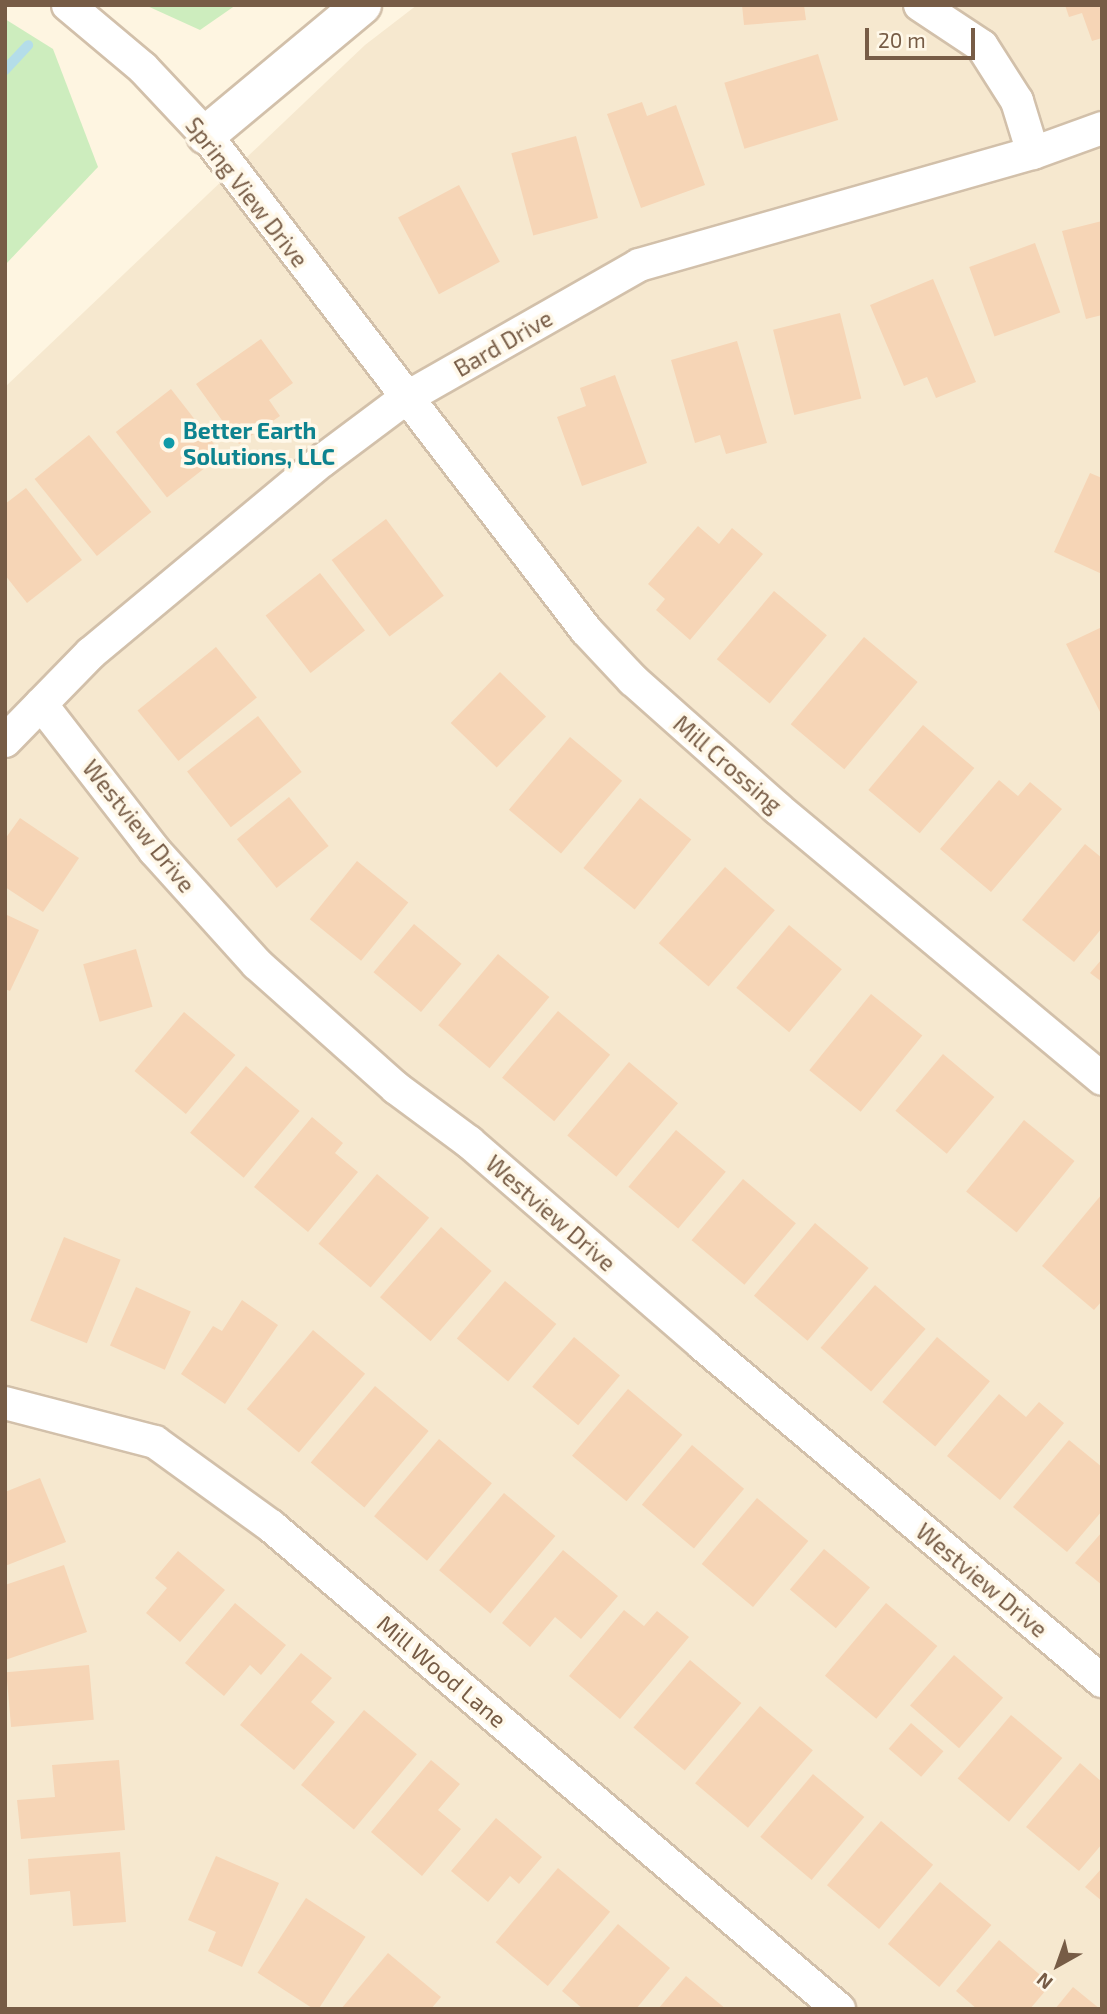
<!DOCTYPE html>
<html>
<head>
<meta charset="utf-8">
<style>
  body { margin:0 }
  #map { position:relative; width:1107px; height:2014px; overflow:hidden; background:#fef5e1; font-family:"Exo 2",sans-serif }
  div>[style] { position:absolute }
  .residential>* { inset:0; background:#f6e8cf }
  .green>* { inset:0; background:#cdedbe }
  .stream>* { height:10px; margin:-5px; padding:0 5px; transform-origin:5px; border-radius:5px; background:#b4dde9 }
  .building>* { inset:0; background:#f6d5b6; transform-origin:0 0 }
  .roads { filter:drop-shadow(2px 0 #d2c0aa) drop-shadow(-2px 0 #d2c0aa) drop-shadow(0 2px #d2c0aa) drop-shadow(0 -2px #d2c0aa) }
  .street>* { height:32px; margin:-16px; padding:0 16px; transform-origin:16px; border-radius:16px; background:#fff }
  .secondary>* { height:38px; margin:-19px; padding:0 19px; transform-origin:19px; border-radius:19px; background:#fff }
  .dots>* { width:19px; height:19px; translate:-50% -50%; box-sizing:border-box; border:4px solid #fff8e9; border-radius:50% }
  span { translate:-50% -50%; white-space:nowrap; text-align:center; line-height:1.15; -webkit-text-stroke:7px #fff8e9; paint-order:stroke }
  .street-label { font-size:23px; color:#775c46 }
  .culture-label { font-size:23px; color:#0d838f; font-weight:700 }
  .left { translate:0 -50%; text-align:left }
  .frame { position:absolute; inset:0; border:7px solid #775c46; pointer-events:none }
  .north { position:absolute; left:1023px; top:1930px; width:70px; height:70px; -webkit-text-stroke:5px #fff8e9; paint-order:stroke; rotate:220deg; font-size:19px; font-weight:700; line-height:28px; text-align:center; color:#775c46 }
  .north::after { content:''; display:block; margin:auto; width:24px; height:32px; background:#775c46; clip-path:polygon(50% 0,100% 100%,50% 72%,0 100%) }
  .scale { position:absolute; left:865px; top:28px; width:110px; height:32px; box-sizing:border-box; border:4px solid #775c46; border-top:0; padding-left:9px; font-size:21px; line-height:24px; white-space:nowrap; color:#775c46; -webkit-text-stroke:5px #fff8e9; paint-order:stroke }
</style>
</head>
<body>
<div id="map">
  <div class="residential">
    <div style="clip-path:polygon(417px 5px,1102px 5px,1102px 2009px,5px 2009px,5px 387px,365px 45px)"></div>
  </div>
  <div class="green">
    <div style="clip-path:polygon(145px 5px,236px 5px,200px 30px)"></div>
    <div style="clip-path:polygon(5px 19px,53px 49px,98px 167px,5px 265px)"></div>
  </div>
  <div class="stream">
    <div style="left:5px;top:70px;width:34px;rotate:-47deg"></div>
  </div>
  <div class="building">
    <div style="clip-path:polygon(742px 5px,804px 5px,806px 20px,744px 25px)"></div>
    <div style="clip-path:polygon(1065px 5px,1102px 5px,1102px 38px,1092px 41px,1082px 13px,1069px 17px)"></div>
    <div style="left:818px;top:54px;width:69px;height:98px;rotate:73deg"></div>
    <div style="clip-path:polygon(642px 102px,647px 116px,676px 105px,705px 185px,641px 208px,607px 114px)"></div>
    <div style="left:576px;top:136px;width:85px;height:67px;rotate:75deg"></div>
    <div style="left:459px;top:185px;width:87px;height:69px;rotate:62deg"></div>
    <div style="clip-path:polygon(1102px 221px,1102px 315px,1086px 319px,1062px 231px)"></div>
    <div style="left:1035px;top:243px;width:74px;height:70px;rotate:70deg"></div>
    <div style="clip-path:polygon(933px 279px,976px 382px,936px 398px,927px 377px,904px 386px,870px 305px)"></div>
    <div style="left:840px;top:313px;width:88px;height:69px;rotate:76deg"></div>
    <div style="clip-path:polygon(261px 339px,293px 383px,269px 400px,280px 416px,239px 444px,196px 384px)"></div>
    <div style="clip-path:polygon(737px 341px,767px 443px,726px 454px,720px 435px,695px 443px,671px 360px)"></div>
    <div style="clip-path:polygon(615px 375px,647px 463px,582px 486px,557px 417px,586px 406px,580px 388px)"></div>
    <div style="left:171px;top:389px;width:83px;height:70px;rotate:52deg"></div>
    <div style="left:89px;top:435px;width:99px;height:70px;rotate:51deg"></div>
    <div style="clip-path:polygon(1090px 473px,1102px 478px,1102px 574px,1054px 552px)"></div>
    <div style="clip-path:polygon(26px 488px,82px 560px,27px 603px,5px 575px,5px 504px)"></div>
    <div style="left:386px;top:519px;width:96px;height:68px;rotate:53deg"></div>
    <div style="clip-path:polygon(698px 526px,719px 544px,732px 528px,763px 554px,690px 640px,656px 610px,665px 599px,648px 584px)"></div>
    <div style="left:320px;top:573px;width:73px;height:69px;rotate:52deg"></div>
    <div style="left:774px;top:591px;width:69px;height:89px;rotate:40deg"></div>
    <div style="clip-path:polygon(1102px 627px,1102px 716px,1066px 644px)"></div>
    <div style="left:864px;top:637px;width:70px;height:114px;rotate:40deg"></div>
    <div style="left:216px;top:647px;width:65px;height:101px;rotate:51deg"></div>
    <div style="left:500px;top:672px;width:64px;height:71px;rotate:44deg"></div>
    <div style="left:258px;top:716px;width:71px;height:90px;rotate:52deg"></div>
    <div style="left:923px;top:725px;width:67px;height:85px;rotate:40deg"></div>
    <div style="left:570px;top:737px;width:68px;height:95px;rotate:40deg"></div>
    <div style="clip-path:polygon(999px 780px,1018px 796px,1030px 782px,1062px 809px,991px 892px,940px 849px)"></div>
    <div style="left:289px;top:797px;width:63px;height:67px;rotate:51deg"></div>
    <div style="left:640px;top:798px;width:66px;height:90px;rotate:39deg"></div>
    <div style="clip-path:polygon(20px 818px,79px 858px,43px 912px,5px 887px,5px 839px)"></div>
    <div style="clip-path:polygon(1085px 844px,1102px 858px,1102px 928px,1074px 962px,1022px 920px)"></div>
    <div style="left:357px;top:861px;width:66px;height:75px;rotate:39deg"></div>
    <div style="left:725px;top:867px;width:66px;height:101px;rotate:41deg"></div>
    <div style="clip-path:polygon(5px 914px,39px 930px,10px 991px,5px 989px)"></div>
    <div style="left:414px;top:924px;width:62px;height:63px;rotate:40deg"></div>
    <div style="left:789px;top:925px;width:69px;height:82px;rotate:40deg"></div>
    <div style="left:136px;top:949px;width:60px;height:55px;rotate:74deg"></div>
    <div style="left:498px;top:954px;width:67px;height:93px;rotate:40deg"></div>
    <div style="clip-path:polygon(1102px 959px,1102px 982px,1090px 973px)"></div>
    <div style="left:871px;top:994px;width:66px;height:98px;rotate:39deg"></div>
    <div style="left:558px;top:1011px;width:68px;height:87px;rotate:40deg"></div>
    <div style="left:184px;top:1012px;width:67px;height:77px;rotate:40deg"></div>
    <div style="left:943px;top:1054px;width:67px;height:74px;rotate:40deg"></div>
    <div style="left:629px;top:1062px;width:64px;height:96px;rotate:40deg"></div>
    <div style="left:246px;top:1066px;width:70px;height:87px;rotate:40deg"></div>
    <div style="clip-path:polygon(312px 1117px,343px 1143px,335px 1153px,358px 1172px,308px 1232px,254px 1187px)"></div>
    <div style="left:1024px;top:1120px;width:65px;height:92px;rotate:39deg"></div>
    <div style="left:676px;top:1130px;width:65px;height:74px;rotate:40deg"></div>
    <div style="left:377px;top:1174px;width:68px;height:91px;rotate:40deg"></div>
    <div style="left:743px;top:1179px;width:69px;height:80px;rotate:40deg"></div>
    <div style="clip-path:polygon(1102px 1194px,1102px 1301px,1094px 1310px,1042px 1266px)"></div>
    <div style="left:815px;top:1223px;width:70px;height:95px;rotate:40deg"></div>
    <div style="left:441px;top:1227px;width:67px;height:93px;rotate:41deg"></div>
    <div style="left:64px;top:1237px;width:61px;height:90px;rotate:22deg"></div>
    <div style="left:505px;top:1281px;width:67px;height:75px;rotate:40deg"></div>
    <div style="left:875px;top:1285px;width:67px;height:83px;rotate:41deg"></div>
    <div style="left:136px;top:1287px;width:60px;height:64px;rotate:24deg"></div>
    <div style="clip-path:polygon(242px 1300px,278px 1325px,225px 1404px,181px 1374px,213px 1326px,222px 1331px)"></div>
    <div style="left:313px;top:1330px;width:68px;height:103px;rotate:40deg"></div>
    <div style="left:574px;top:1337px;width:60px;height:65px;rotate:40deg"></div>
    <div style="left:937px;top:1337px;width:69px;height:85px;rotate:40deg"></div>
    <div style="left:375px;top:1386px;width:70px;height:100px;rotate:40deg"></div>
    <div style="left:628px;top:1389px;width:71px;height:87px;rotate:40deg"></div>
    <div style="clip-path:polygon(999px 1394px,1026px 1417px,1039px 1402px,1064px 1423px,1000px 1500px,947px 1456px)"></div>
    <div style="left:439px;top:1439px;width:69px;height:101px;rotate:40deg"></div>
    <div style="clip-path:polygon(1069px 1440px,1102px 1467px,1102px 1511px,1067px 1552px,1013px 1507px)"></div>
    <div style="left:692px;top:1445px;width:68px;height:78px;rotate:40deg"></div>
    <div style="clip-path:polygon(40px 1478px,66px 1542px,5px 1566px,5px 1492px)"></div>
    <div style="left:504px;top:1493px;width:67px;height:101px;rotate:40deg"></div>
    <div style="left:757px;top:1498px;width:67px;height:86px;rotate:40deg"></div>
    <div style="clip-path:polygon(1102px 1532px,1102px 1585px,1075px 1563px)"></div>
    <div style="left:824px;top:1549px;width:60px;height:53px;rotate:40deg"></div>
    <div style="clip-path:polygon(563px 1550px,618px 1596px,581px 1639px,555px 1617px,530px 1647px,502px 1623px)"></div>
    <div style="clip-path:polygon(178px 1551px,225px 1590px,180px 1642px,146px 1613px,167px 1588px,155px 1578px)"></div>
    <div style="clip-path:polygon(64px 1565px,87px 1632px,5px 1660px,5px 1585px)"></div>
    <div style="clip-path:polygon(235px 1603px,286px 1645px,261px 1675px,250px 1665px,224px 1696px,185px 1663px)"></div>
    <div style="left:886px;top:1603px;width:67px;height:95px;rotate:40deg"></div>
    <div style="clip-path:polygon(624px 1610px,644px 1626px,657px 1611px,689px 1637px,620px 1719px,569px 1676px)"></div>
    <div style="clip-path:polygon(301px 1653px,332px 1678px,311px 1702px,335px 1722px,294px 1770px,240px 1725px)"></div>
    <div style="left:954px;top:1655px;width:65px;height:67px;rotate:41deg"></div>
    <div style="left:690px;top:1660px;width:67px;height:88px;rotate:40deg"></div>
    <div style="left:89px;top:1665px;width:55px;height:83px;rotate:85deg"></div>
    <div style="left:760px;top:1706px;width:69px;height:101px;rotate:40deg"></div>
    <div style="left:364px;top:1710px;width:69px;height:98px;rotate:40deg"></div>
    <div style="left:1011px;top:1715px;width:67px;height:83px;rotate:40deg"></div>
    <div style="left:911px;top:1723px;width:43px;height:34px;rotate:41deg"></div>
    <div style="clip-path:polygon(119px 1760px,125px 1830px,21px 1839px,17px 1800px,55px 1797px,52px 1765px)"></div>
    <div style="clip-path:polygon(431px 1760px,460px 1784px,438px 1810px,461px 1829px,422px 1876px,371px 1832px)"></div>
    <div style="clip-path:polygon(1080px 1763px,1102px 1782px,1102px 1844px,1079px 1871px,1026px 1827px)"></div>
    <div style="left:813px;top:1774px;width:67px;height:82px;rotate:40deg"></div>
    <div style="clip-path:polygon(496px 1818px,542px 1857px,519px 1884px,510px 1876px,488px 1902px,451px 1871px)"></div>
    <div style="left:881px;top:1821px;width:68px;height:84px;rotate:40deg"></div>
    <div style="clip-path:polygon(120px 1852px,126px 1922px,73px 1926px,70px 1891px,30px 1895px,28px 1859px)"></div>
    <div style="clip-path:polygon(216px 1856px,279px 1883px,242px 1967px,208px 1951px,216px 1932px,188px 1920px)"></div>
    <div style="left:558px;top:1868px;width:68px;height:97px;rotate:40deg"></div>
    <div style="clip-path:polygon(1102px 1868px,1102px 1901px,1085px 1887px)"></div>
    <div style="left:940px;top:1882px;width:67px;height:81px;rotate:40deg"></div>
    <div style="left:306px;top:1898px;width:71px;height:89px;rotate:33deg"></div>
    <div style="clip-path:polygon(618px 1924px,670px 1968px,636px 2009px,583px 2009px,562px 1991px)"></div>
    <div style="clip-path:polygon(999px 1940px,1051px 1984px,1030px 2009px,977px 2009px,956px 1991px)"></div>
    <div style="clip-path:polygon(388px 1953px,441px 1997px,431px 2009px,341px 2009px)"></div>
    <div style="clip-path:polygon(686px 1976px,726px 2009px,658px 2009px)"></div>
    <div style="clip-path:polygon(1073px 1987px,1100px 2009px,1055px 2009px)"></div>
  </div>
  <div class="roads">
    <div class="street">
      <div style="left:68px;top:5px;width:98px;rotate:40deg"></div>
      <div style="left:143px;top:68px;width:92px;rotate:46.8deg"></div>
      <div style="left:206px;top:135px;width:624px;rotate:52.49deg"></div>
      <div style="left:586px;top:630px;width:69px;rotate:46.8deg"></div>
      <div style="left:633px;top:680px;width:193px;rotate:41.6deg"></div>
      <div style="left:777px;top:808px;width:423px;rotate:39.8deg"></div>
      <div style="left:920px;top:5px;width:74px;rotate:33.5deg"></div>
      <div style="left:982px;top:46px;width:65px;rotate:57.5deg"></div>
      <div style="left:1017px;top:101px;width:54px;rotate:72.9deg"></div>
      <div style="left:41px;top:704px;width:186px;rotate:52.2deg"></div>
      <div style="left:155px;top:851px;width:152px;rotate:47.9deg"></div>
      <div style="left:257px;top:964px;width:186px;rotate:41.7deg"></div>
      <div style="left:396px;top:1088px;width:91px;rotate:36.5deg"></div>
      <div style="left:469px;top:1142px;width:310px;rotate:40.9deg"></div>
      <div style="left:703px;top:1345px;width:522px;rotate:40.1deg"></div>
      <div style="left:5px;top:741px;width:123px;rotate:-45.7deg"></div>
      <div style="left:91px;top:653px;width:302px;rotate:-39.8deg"></div>
      <div style="left:323px;top:460px;width:104px;rotate:-36.8deg"></div>
      <div style="left:406px;top:398px;width:268px;rotate:-29.7deg"></div>
      <div style="left:639px;top:265px;width:410px;rotate:-15.9deg"></div>
      <div style="left:1033px;top:153px;width:73px;rotate:-19.9deg"></div>
      <div style="left:5px;top:1403px;width:155px;rotate:14.6deg"></div>
      <div style="left:155px;top:1442px;width:143px;rotate:35.9deg"></div>
      <div style="left:271px;top:1526px;width:746px;rotate:40.38deg"></div>
    </div>
    <div class="secondary">
      <div style="left:206px;top:135px;width:203px;rotate:-39.8deg"></div>
    </div>
  </div>
  <div class="dots">
    <div style="left:169px;top:443px;background:#0f9aa8"></div>
  </div>
  <div class="street-label">
    <span style="left:247px;top:192px;rotate:52deg">Spring View Drive</span>
    <span style="left:503px;top:343px;rotate:-30deg">Bard Drive</span>
    <span style="left:728px;top:764px;rotate:41deg">Mill Crossing</span>
    <span style="left:139px;top:826px;rotate:51deg">Westview Drive</span>
    <span style="left:551px;top:1213px;rotate:41deg">Westview Drive</span>
    <span style="left:982px;top:1580px;rotate:40deg">Westview Drive</span>
    <span style="left:442px;top:1671px;rotate:40deg">Mill Wood Lane</span>
  </div>
  <div class="culture-label">
    <span class="left" style="left:183px;top:443px">Better Earth<br>Solutions, LLC</span>
  </div>
  <div class="frame"></div>
  <div class="north">N</div>
  <div class="scale">20 m</div>
</div>
</body>
</html>
